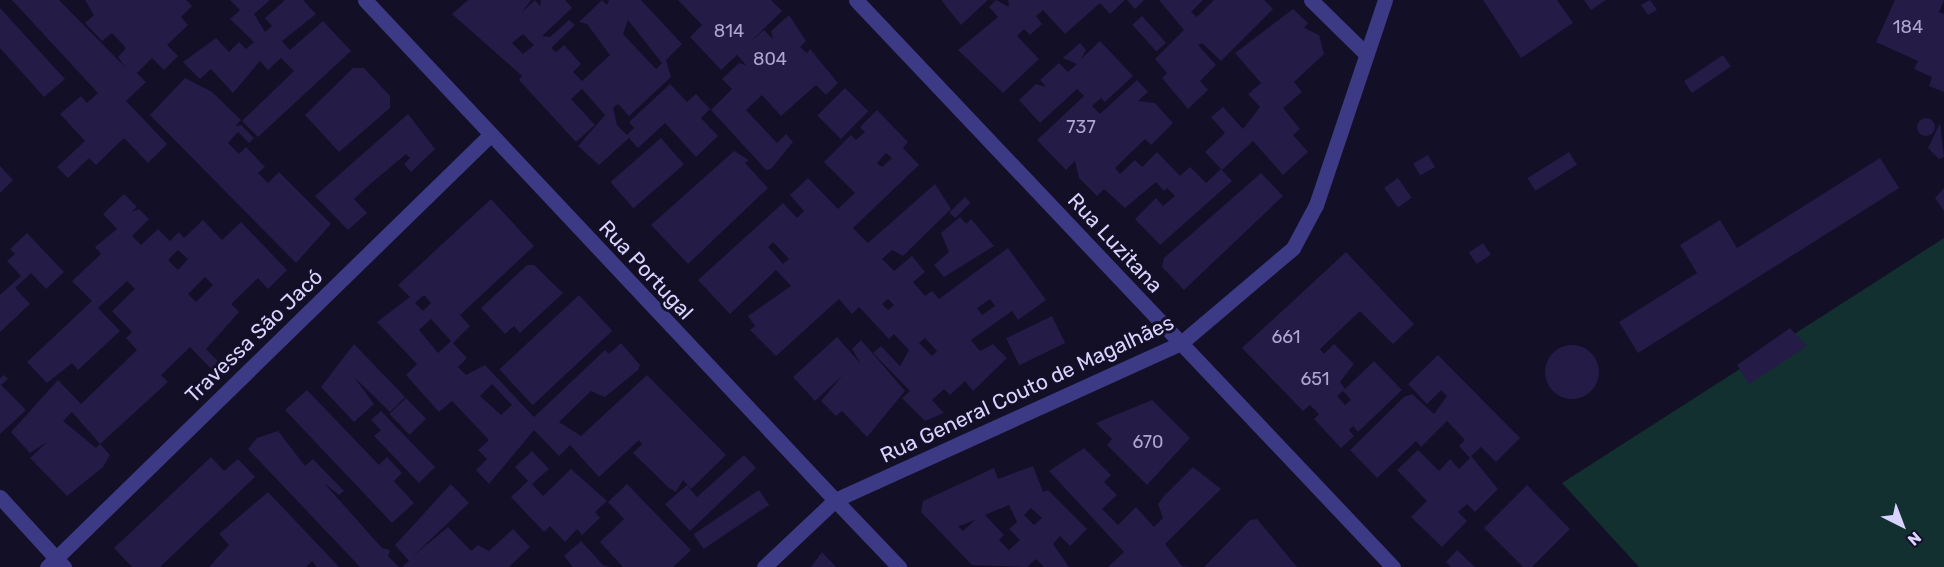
<!DOCTYPE html>
<html>
<head>
<meta charset="utf-8">
<style>
  body { margin:0 }
  #map { position:relative; width:1944px; height:567px; overflow:hidden; background:#130f26; font-family:Rubik,sans-serif }
  div>[style] { position:absolute }
  .green>* { inset:0; background:#12302f }
  .building>* { inset:0; background:#241b47; transform-origin:0 0 }
  .round { border-radius:50% }
  .minor>* { height:15px; margin:-7.5px; padding:0 7.5px; transform-origin:7.5px; border-radius:7.5px; background:#3d3a85 }
  .tertiary>* { height:15px; margin:-7.5px; padding:0 7.5px; transform-origin:7.5px; border-radius:7.5px; background:#3d3a85 }
  span { translate:-50% -50%; white-space:nowrap; text-align:center; line-height:1.15; -webkit-text-stroke:6px #130f26; paint-order:stroke }
  .number-label { font-size:18px; color:#aca6d1 }
  .number-label span { -webkit-text-stroke-width:0 }
  .street-label { font-size:21px; color:#d9d4ff }
  .north { position:absolute; left:1872px; top:495px; width:60px; height:60px; -webkit-text-stroke:4px #130f26; paint-order:stroke; rotate:138deg; font-size:16px; font-weight:700; line-height:24px; text-align:center; color:#d9d4ff }
  .north::after { content:''; display:block; margin:auto; width:21px; height:27px; background:#d9d4ff; clip-path:polygon(50% 0,100% 100%,50% 72%,0 100%) }
</style>
</head>
<body>
<div id="map">
  <div class="green">
    <div style="clip-path:polygon(1944px 238px,1944px 567px,1639px 567px,1562px 483px)"></div>
  </div>
  <div class="building">
    <div style="clip-path:polygon(12px 0,59px 0,125px 67px,118px 57px,126px 48px,112px 33px,102px 41px,85px 23px,94px 15px,85px 0,186px 0,192px 6px,181px 17px,188px 25px,167px 45px,178px 56px,164px 70px,152px 58px,137px 73px,146px 82px,126px 101px,167px 144px,148px 163px,124px 138px,96px 165px,89px 158px,68px 178px,57px 167px,85px 141px,60px 114px,81px 96px,87px 103px,98px 93px)"></div>
    <div style="clip-path:polygon(230px 0,270px 0,254px 14px,265px 32px,272px 26px,265px 18px,285px 0,303px 0,316px 14px,282px 41px,290px 50px,323px 21px,351px 51px,258px 137px,242px 121px,294px 71px,281px 58px,268px 70px,260px 61px,233px 93px,211px 69px,200px 79px,183px 62px,216px 38px,229px 52px,239px 42px,246px 49px,254px 42px,230px 19px,240px 10px)"></div>
    <div style="clip-path:polygon(evenodd,468px 0,531px 0,522px 12px,535px 0,540px 6px,541px 0,565px 0,572px 8px,542px 36px,550px 37px,569px 20px,575px 25px,551px 48px,556px 52px,564px 45px,581px 64px,573px 72px,582px 81px,610px 55px,587px 24px,579px 22px,602px 0,607px 5px,609px 0,641px 0,682px 44px,666px 60px,671px 77px,629px 116px,618px 104px,613px 108px,617px 125px,627px 135px,634px 128px,629px 122px,670px 84px,687px 102px,696px 94px,710px 109px,701px 118px,718px 136px,696px 157px,665px 123px,638px 148px,629px 138px,599px 165px,578px 146px,605px 115px,582px 89px,571px 99px,595px 125px,576px 142px,519px 80px,522px 76px,452px 14px,468px 0,628px 20px,662px 63px,656px 69px,623px 34px,628px 20px,468px 0,523px 34px,534px 45px,523px 54px,512px 43px,523px 34px)"></div>
    <div style="clip-path:polygon(678px 0,771px 0,782px 11px,749px 43px,764px 30px,773px 39px,771px 31px,789px 15px,806px 41px,800px 47px,807px 53px,810px 49px,838px 83px,826px 95px,816px 85px,781px 116px,762px 95px,746px 110px,777px 143px,786px 134px,793px 142px,771px 169px,766px 170px,711px 110px,732px 89px,722px 79px,739px 63px,746px 65px,737px 55px,721px 70px,690px 37px,702px 25px)"></div>
    <div style="clip-path:polygon(941px 0,988px 0,961px 25px)"></div>
    <div style="clip-path:polygon(996px 0,1009px 7px,1008px 0,1125px 0,1110px 14px,1100px 3px,1065px 34px,1043px 10px,1036px 16px,1042px 24px,1030px 35px,1024px 29px,1017px 36px,1039px 59px,1003px 93px,958px 50px,998px 17px,989px 7px)"></div>
    <div style="clip-path:polygon(1127px 0,1144px 0,1135px 9px)"></div>
    <div style="clip-path:polygon(1159px 0,1203px 0,1191px 12px,1197px 17px,1214px 0,1264px 0,1273px 9px,1221px 61px,1202px 43px,1198px 45px,1216px 65px,1200px 81px,1208px 90px,1188px 109px,1162px 78px,1167px 73px,1155px 59px,1184px 30px)"></div>
    <div style="clip-path:polygon(1483px 0,1557px 0,1573px 23px,1521px 58px)"></div>
    <div style="clip-path:polygon(1584px 0,1606px 0,1591px 10px)"></div>
    <div style="clip-path:polygon(1650px 0,1657px 10px,1648px 15px,1641px 5px)"></div>
    <div style="clip-path:polygon(1895px 0,1944px 0,1939px 12px,1944px 14px,1944px 92px,1929px 86px,1932px 77px,1914px 69px,1918px 61px,1876px 42px)"></div>
    <div style="clip-path:polygon(0 8px,65px 79px,44px 97px,0 48px)"></div>
    <div style="clip-path:polygon(1293px 9px,1308px 23px,1304px 28px,1319px 35px,1324px 54px,1294px 82px,1302px 92px,1283px 108px,1300px 129px,1293px 135px,1308px 152px,1283px 175px,1253px 141px,1222px 170px,1205px 152px,1225px 133px,1211px 117px,1223px 107px,1243px 129px,1260px 107px,1248px 94px,1261px 83px,1235px 53px)"></div>
    <div style="left:1142px;top:16px;width:36px;height:13px;rotate:48deg"></div>
    <div style="clip-path:polygon(1100px 41px,1133px 76px,1105px 102px,1101px 98px,1092px 106px,1100px 114px,1137px 80px,1148px 92px,1138px 101px,1155px 103px,1173px 123px,1151px 145px,1145px 139px,1115px 168px,1120px 174px,1135px 160px,1142px 167px,1157px 152px,1180px 176px,1190px 167px,1206px 183px,1221px 169px,1232px 181px,1160px 245px,1135px 219px,1156px 198px,1163px 206px,1175px 196px,1167px 188px,1164px 191px,1156px 182px,1125px 208px,1104px 189px,1097px 196px,1079px 178px,1075px 161px,1066px 170px,1037px 140px,1084px 96px,1077px 89px,1040px 123px,1019px 100px,1036px 84px,1046px 87px,1040px 80px,1059px 63px,1068px 72px,1077px 64px,1063px 58px,1080px 43px,1086px 50px,1081px 59px)"></div>
    <div style="left:1723px;top:55px;width:14px;height:47px;rotate:56deg"></div>
    <div style="clip-path:polygon(353px 68px,364px 68px,390px 96px,390px 108px,339px 152px,305px 115px)"></div>
    <div style="clip-path:polygon(185px 78px,212px 92px,241px 120px,235px 126px,241px 125px,254px 138px,249px 143px,238px 132px,228px 143px,239px 154px,246px 147px,265px 167px,258px 173px,268px 183px,279px 172px,331px 224px,296px 263px,150px 115px)"></div>
    <div style="left:845px;top:88px;width:33px;height:39px;rotate:45deg"></div>
    <div style="clip-path:polygon(evenodd,877px 110px,908px 142px,903px 148px,919px 165px,853px 228px,868px 243px,935px 184px,951px 209px,903px 256px,892px 250px,882px 259px,894px 271px,912px 256px,925px 272px,913px 282px,925px 296px,932px 291px,939px 299px,1008px 248px,1046px 300px,1018px 320px,1012px 311px,971px 340px,980px 351px,993px 344px,1007px 358px,973px 391px,965px 381px,950px 395px,944px 389px,932px 400px,944px 413px,925px 421px,902px 398px,910px 391px,873px 353px,881px 346px,900px 366px,909px 350px,894px 334px,889px 339px,859px 307px,852px 314px,839px 299px,776px 356px,750px 330px,755px 326px,748px 316px,791px 286px,776px 270px,730px 314px,698px 280px,783px 203px,797px 218px,804px 211px,790px 195px,808px 178px,838px 209px,855px 193px,824px 162px,851px 135px,856px 140px,865px 132px,860px 127px,877px 110px,886px 153px,892px 158px,882px 167px,877px 163px,886px 153px,877px 110px,773px 242px,789px 259px,783px 264px,768px 247px,773px 242px,877px 110px,888px 299px,894px 305px,888px 310px,882px 304px,888px 299px,877px 110px,990px 299px,995px 306px,982px 315px,977px 308px,990px 299px,877px 110px,925px 338px,937px 351px,932px 356px,919px 343px,925px 338px)"></div>
    <div style="clip-path:polygon(408px 114px,435px 149px,411px 172px,404px 164px,410px 158px,406px 154px,368px 186px,354px 199px,367px 213px,348px 230px,315px 196px)"></div>
    <div class="round" style="left:1917px;top:118px;width:18px;height:18px"></div>
    <div style="clip-path:polygon(1940px 123px,1944px 157px,1939px 159px,1928px 148px)"></div>
    <div style="left:661px;top:138px;width:35px;height:67px;rotate:49deg"></div>
    <div style="clip-path:polygon(734px 151px,749px 160px,745px 163px,768px 188px,688px 264px,651px 225px)"></div>
    <div style="left:1569px;top:152px;width:15px;height:49px;rotate:58deg"></div>
    <div style="left:1428px;top:155px;width:14px;height:17px;rotate:60deg"></div>
    <div style="clip-path:polygon(1880px 158px,1899px 188px,1638px 353px,1619px 322px,1697px 273px,1680px 245px,1720px 220px,1737px 248px)"></div>
    <div style="clip-path:polygon(0 166px,13px 180px,0 193px)"></div>
    <div style="clip-path:polygon(1261px 173px,1283px 196px,1184px 290px,1162px 267px,1164px 258px)"></div>
    <div style="left:1398px;top:178px;width:24px;height:17px;rotate:55deg"></div>
    <div style="clip-path:polygon(1944px 188px,1944px 211px,1935px 198px)"></div>
    <div style="clip-path:polygon(evenodd,124px 194px,137px 207px,131px 212px,139px 209px,149px 219px,132px 236px,141px 245px,158px 229px,170px 241px,179px 232px,184px 238px,203px 220px,222px 240px,241px 222px,287px 270px,268px 289px,258px 278px,231px 304px,239px 312px,206px 349px,221px 364px,214px 372px,190px 347px,161px 375px,168px 382px,100px 444px,110px 455px,103px 467px,67px 496px,30px 458px,47px 442px,30px 453px,11px 432px,58px 380px,81px 404px,137px 350px,126px 338px,132px 332px,112px 311px,135px 289px,127px 281px,98px 308px,120px 331px,78px 370px,72px 363px,47px 383px,27px 362px,92px 301px,72px 281px,101px 254px,95px 247px,117px 229px,103px 214px,124px 194px,178px 250px,188px 259px,178px 270px,168px 260px,178px 250px,124px 194px,205px 277px,213px 285px,196px 302px,188px 294px,205px 277px,124px 194px,72px 412px,100px 444px,96px 448px,63px 421px,72px 412px)"></div>
    <div style="left:965px;top:197px;width:8px;height:22px;rotate:45deg"></div>
    <div style="clip-path:polygon(evenodd,491px 199px,534px 246px,460px 315px,470px 326px,453px 343px,467px 358px,458px 367px,466px 375px,485px 365px,534px 417px,605px 350px,609px 354px,621px 343px,640px 365px,638px 370px,605px 397px,591px 391px,559px 422px,581px 436px,647px 375px,726px 455px,691px 489px,683px 480px,676px 492px,669px 488px,633px 453px,642px 444px,639px 440px,599px 477px,570px 445px,559px 456px,534px 430px,489px 484px,476px 470px,487px 459px,478px 450px,489px 440px,452px 401px,439px 412px,406px 375px,417px 364px,377px 322px,410px 297px,398px 285px,491px 199px,424px 295px,431px 303px,423px 311px,415px 303px,424px 295px,491px 199px,431px 319px,451px 341px,438px 353px,419px 330px,431px 319px,491px 199px,492px 384px,512px 405px,501px 415px,480px 396px,492px 384px)"></div>
    <div style="clip-path:polygon(960px 217px,966px 224px,971px 219px,994px 246px,944px 277px,934px 265px,949px 252px,941px 233px)"></div>
    <div style="clip-path:polygon(27px 233px,64px 272px,46px 289px,31px 273px,15px 288px,30px 304px,0 332px,0 295px,21px 276px,7px 261px,15px 254px,10px 249px)"></div>
    <div style="left:1483px;top:243px;width:14px;height:17px;rotate:56deg"></div>
    <div style="clip-path:polygon(evenodd,1346px 252px,1414px 324px,1393px 344px,1360px 311px,1320px 349px,1324px 354px,1334px 344px,1354px 364px,1340px 382px,1345px 389px,1374px 361px,1402px 390px,1358px 432px,1353px 426px,1349px 430px,1354px 436px,1341px 448px,1314px 419px,1319px 414px,1310px 405px,1303px 411px,1242px 348px,1346px 252px,1343px 391px,1351px 400px,1345px 405px,1337px 396px,1343px 391px)"></div>
    <div style="clip-path:polygon(527px 265px,534px 265px,563px 293px,520px 333px,514px 326px,505px 334px,481px 308px)"></div>
    <div style="left:579px;top:295px;width:49px;height:109px;rotate:47deg"></div>
    <div style="left:1052px;top:316px;width:30px;height:51px;rotate:64deg"></div>
    <div style="clip-path:polygon(1790px 328px,1807px 346px,1749px 384px,1737px 365px)"></div>
    <div style="clip-path:polygon(837px 337px,861px 364px,852px 349px,861px 340px,905px 391px,867px 437px,842px 411px,836px 416px,821px 401px,842px 376px,815px 401px,793px 377px)"></div>
    <div style="clip-path:polygon(354px 344px,405px 397px,390px 412px,354px 377px,374px 404px,354px 422px,321px 387px)"></div>
    <div class="round" style="left:1545px;top:345px;width:54px;height:54px"></div>
    <div style="clip-path:polygon(1438px 355px,1520px 438px,1496px 462px,1481px 447px,1471px 456px,1498px 489px,1475px 512px,1467px 504px,1458px 512px,1467px 521px,1442px 547px,1411px 517px,1427px 501px,1397px 470px,1418px 450px,1439px 471px,1450px 459px,1459px 469px,1470px 458px,1459px 446px,1465px 440px,1447px 421px,1421px 447px,1416px 441px,1377px 478px,1350px 450px,1404px 397px,1412px 394px,1434px 414px,1447px 396px,1441px 390px,1427px 404px,1408px 384px)"></div>
    <div style="clip-path:polygon(4px 375px,8px 379px,1px 385px,26px 410px,0 434px,0 378px)"></div>
    <div style="clip-path:polygon(307px 390px,379px 465px,387px 457px,402px 473px,394px 481px,414px 503px,392px 523px,285px 410px)"></div>
    <div style="left:406px;top:398px;width:29px;height:23px;rotate:46deg"></div>
    <div style="clip-path:polygon(1152px 400px,1190px 438px,1147px 485px,1107px 445px,1112px 439px,1096px 423px)"></div>
    <div style="clip-path:polygon(381px 411px,435px 467px,419px 483px,374px 436px,381px 430px,371px 420px)"></div>
    <div style="clip-path:polygon(278px 431px,305px 466px,313px 459px,344px 491px,339px 495px,324px 483px,382px 548px,390px 550px,388px 556px,399px 567px,360px 567px,248px 449px,257px 438px)"></div>
    <div style="clip-path:polygon(1084px 448px,1111px 475px,1104px 482px,1117px 495px,1102px 509px,1118px 525px,1136px 507px,1154px 527px,1163px 518px,1158px 504px,1164px 496px,1193px 467px,1221px 489px,1165px 544px,1182px 566px,1191px 567px,1108px 567px,1124px 552px,1049px 471px)"></div>
    <div style="clip-path:polygon(532px 451px,549px 469px,532px 484px,543px 496px,571px 469px,607px 501px,595px 512px,600px 518px,582px 535px,577px 529px,565px 542px,550px 526px,544px 532px,511px 497px,528px 481px,515px 467px)"></div>
    <div style="clip-path:polygon(744px 455px,756px 468px,690px 531px,665px 504px,687px 485px,697px 497px)"></div>
    <div style="clip-path:polygon(211px 457px,224px 471px,238px 459px,255px 477px,160px 567px,132px 567px,114px 548px)"></div>
    <div style="clip-path:polygon(evenodd,1033px 466px,1043px 492px,1048px 490px,1087px 529px,1070px 546px,1060px 536px,1053px 544px,1069px 567px,1044px 567px,1036px 559px,1027px 567px,972px 565px,921px 512px,923px 501px,994px 468px,998px 479px,1033px 466px,1009px 505px,1017px 522px,1009px 529px,1020px 540px,1009px 550px,999px 540px,1004px 535px,985px 515px,1009px 505px,1033px 466px,1031px 508px,1042px 518px,1034px 525px,1024px 515px,1031px 508px,1033px 466px,976px 519px,963px 531px,958px 526px,965px 524px,976px 519px)"></div>
    <div style="clip-path:polygon(451px 484px,469px 503px,413px 556px,448px 527px,471px 551px,478px 545px,489px 551px,513px 529px,530px 547px,509px 567px,402px 567px,409px 561px,395px 545px)"></div>
    <div style="clip-path:polygon(627px 484px,691px 550px,673px 567px,623px 567px,600px 542px,624px 519px,608px 502px)"></div>
    <div style="clip-path:polygon(1527px 485px,1570px 529px,1532px 567px,1523px 567px,1484px 528px)"></div>
    <div style="left:759px;top:490px;width:18px;height:79px;rotate:56deg"></div>
    <div style="clip-path:polygon(268px 492px,324px 551px,339px 567px,317px 567px,312px 561px,306px 567px,209px 567px,229px 545px,219px 534px)"></div>
    <div style="clip-path:polygon(1257px 519px,1297px 567px,1204px 567px,1250px 520px)"></div>
    <div style="clip-path:polygon(581px 541px,603px 565px,610px 567px,573px 567px,564px 556px)"></div>
    <div style="clip-path:polygon(1457px 550px,1475px 567px,1451px 567px,1446px 562px)"></div>
    <div style="clip-path:polygon(822px 552px,836px 567px,811px 567px)"></div>
  </div>
  <div class="minor">
    <div style="left:1311px;top:0;width:77px;rotate:44.5deg"></div>
    <div style="left:0;top:497px;width:95px;rotate:47.6deg"></div>
    <div style="left:47px;top:567px;width:619px;rotate:-44.28deg"></div>
    <div style="left:764px;top:567px;width:98px;rotate:-43.3deg"></div>
    <div style="left:835px;top:500px;width:93px;rotate:46.3deg"></div>
  </div>
  <div class="tertiary">
    <div style="left:365px;top:0;width:686px;rotate:46.77deg"></div>
    <div style="left:835px;top:500px;width:380px;rotate:-24.4deg"></div>
    <div style="left:1181px;top:343px;width:147px;rotate:-40.3deg"></div>
    <div style="left:1293px;top:248px;width:49px;rotate:-61.9deg"></div>
    <div style="left:1316px;top:205px;width:216px;rotate:-71.4deg"></div>
    <div style="left:856px;top:0;width:781px;rotate:46.56deg"></div>
  </div>
  <div class="number-label">
    <span style="left:1908px;top:27px">184</span>
    <span style="left:729px;top:31px">814</span>
    <span style="left:770px;top:59px">804</span>
    <span style="left:1081px;top:127px">737</span>
    <span style="left:1286px;top:337px">661</span>
    <span style="left:1315px;top:379px">651</span>
    <span style="left:1148px;top:442px">670</span>
  </div>
  <div class="street-label">
    <span style="left:1115px;top:243px;rotate:47deg">Rua Luzitana</span>
    <span style="left:646px;top:270px;rotate:47deg">Rua Portugal</span>
    <span style="left:254px;top:336px;rotate:-44deg">Travessa São Jacó</span>
    <span style="left:1027px;top:389px;rotate:-25deg">Rua General Couto de Magalhães</span>
  </div>
  <div class="north">N</div>
</div>
</body>
</html>
